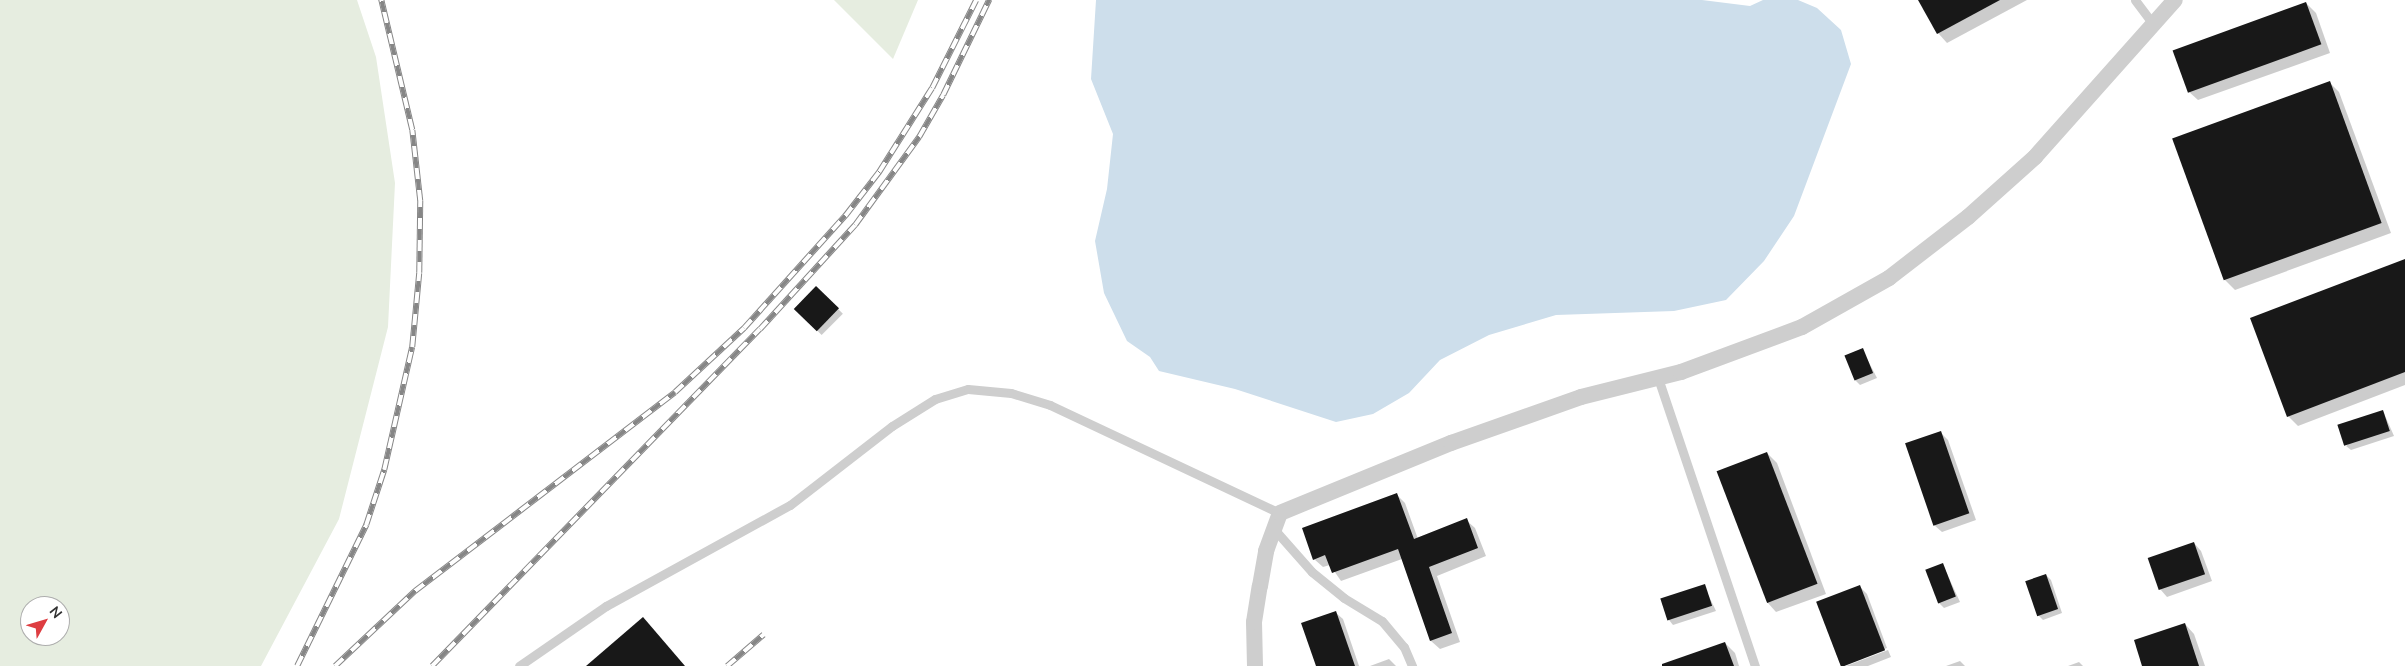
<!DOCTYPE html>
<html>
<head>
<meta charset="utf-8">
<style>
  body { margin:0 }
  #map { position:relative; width:2405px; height:666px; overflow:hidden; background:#fff; font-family:Mulish,sans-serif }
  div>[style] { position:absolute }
  .green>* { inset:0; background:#e6ede0 }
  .water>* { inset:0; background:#cddeeb }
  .shadow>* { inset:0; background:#0003; transform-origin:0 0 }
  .building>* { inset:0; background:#181818; transform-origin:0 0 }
  .service>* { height:9px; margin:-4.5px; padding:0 4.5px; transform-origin:4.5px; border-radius:4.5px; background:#cecece }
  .minor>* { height:16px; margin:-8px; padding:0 8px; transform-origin:8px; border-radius:8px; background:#cecece }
  .rail>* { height:5.5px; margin-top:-2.75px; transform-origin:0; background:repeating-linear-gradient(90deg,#fff 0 11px,#868686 0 22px); box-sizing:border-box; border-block:1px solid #868686 }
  span { translate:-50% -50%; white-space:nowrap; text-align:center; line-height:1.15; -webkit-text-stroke:5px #fff; paint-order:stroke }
  .north { position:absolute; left:20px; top:596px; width:50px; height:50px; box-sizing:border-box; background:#fff; border:1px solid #adadad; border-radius:50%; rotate:51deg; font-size:14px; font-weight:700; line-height:20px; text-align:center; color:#313131 }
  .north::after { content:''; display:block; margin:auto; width:18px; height:22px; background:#de3d41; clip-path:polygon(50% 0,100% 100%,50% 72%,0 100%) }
</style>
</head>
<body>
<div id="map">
  <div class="green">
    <div style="clip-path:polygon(evenodd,0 0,357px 0,376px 57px,395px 183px,388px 327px,339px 519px,261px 666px,0 666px,0 0,30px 606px,60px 606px,60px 636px,30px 636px,30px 606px)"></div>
    <div style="clip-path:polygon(834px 0,918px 0,893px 59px)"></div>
  </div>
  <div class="water">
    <div style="clip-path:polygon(1096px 0,1702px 0,1750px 6px,1763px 0,1798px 0,1817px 8px,1841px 30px,1851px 64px,1794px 216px,1764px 261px,1726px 300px,1674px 311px,1556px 315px,1489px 335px,1440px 360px,1409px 393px,1373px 414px,1336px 422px,1235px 389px,1159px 371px,1150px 357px,1127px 341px,1104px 293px,1095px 241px,1107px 189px,1113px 134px,1091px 79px)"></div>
  </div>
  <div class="shadow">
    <div style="clip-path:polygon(1920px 0,2027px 0,1947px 43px,1938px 33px)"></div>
    <div style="clip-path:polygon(2306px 3px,2316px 13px,2330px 53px,2198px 100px,2188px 91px)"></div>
    <div style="clip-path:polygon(2329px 82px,2339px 92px,2391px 233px,2235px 290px,2225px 280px,2173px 139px)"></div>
    <div style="clip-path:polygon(2405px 261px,2405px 385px,2298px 426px,2288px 416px)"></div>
    <div style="left:816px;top:287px;width:38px;height:30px;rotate:45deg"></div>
    <div style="clip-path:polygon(1862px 349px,1877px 378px,1860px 385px,1855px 380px)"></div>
    <div style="clip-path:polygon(2383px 411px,2394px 436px,2351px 450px,2346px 446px)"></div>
    <div style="clip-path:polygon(1941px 433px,1948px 440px,1976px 520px,1942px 532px,1934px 525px,1906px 445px)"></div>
    <div style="clip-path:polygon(1767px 453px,1777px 463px,1826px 594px,1776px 612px,1767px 602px)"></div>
    <div style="clip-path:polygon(1397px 495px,1405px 503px,1418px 539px,1466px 520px,1475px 528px,1486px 556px,1437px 576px,1460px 642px,1440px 649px,1431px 641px,1402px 559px,1341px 581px,1330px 565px,1323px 567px,1314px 559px)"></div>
    <div style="clip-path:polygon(2194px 543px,2201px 551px,2212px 581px,2167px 597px,2160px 589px)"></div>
    <div style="clip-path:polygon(1943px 565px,1960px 602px,1944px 608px,1939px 603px)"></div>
    <div style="clip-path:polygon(2046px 575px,2051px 580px,2062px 613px,2043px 620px,2038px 615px)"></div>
    <div style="clip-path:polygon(1704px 586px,1716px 611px,1673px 625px,1669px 620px)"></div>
    <div style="clip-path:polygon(1860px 587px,1867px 594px,1887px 648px,1841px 666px,1817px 603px)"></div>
    <div style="clip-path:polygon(1336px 613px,1343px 619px,1359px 666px,1317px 666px)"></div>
    <div style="clip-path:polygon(2185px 624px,2194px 634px,2205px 666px,2144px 666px)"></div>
    <div style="clip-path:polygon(1725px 643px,1735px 653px,1739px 666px,1679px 666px)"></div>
    <div style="clip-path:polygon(1888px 650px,1891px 657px,1868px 666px,1846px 666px)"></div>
    <div style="clip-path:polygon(1389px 659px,1396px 666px,1370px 666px)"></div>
    <div style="clip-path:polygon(1960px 661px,1965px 666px,1946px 666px)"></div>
    <div style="clip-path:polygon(2079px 662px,2083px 666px,2068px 666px)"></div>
  </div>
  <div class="building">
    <div style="clip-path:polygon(1918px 0,2000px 0,1937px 34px)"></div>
    <div style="left:2306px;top:2px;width:45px;height:142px;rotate:70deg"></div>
    <div style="left:2330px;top:81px;width:151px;height:168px;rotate:70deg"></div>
    <div style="clip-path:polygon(2405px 259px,2405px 372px,2287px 417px,2250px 318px)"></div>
    <div style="left:816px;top:286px;width:32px;height:32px;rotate:44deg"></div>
    <div style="left:1863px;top:348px;width:27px;height:20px;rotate:68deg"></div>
    <div style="left:2383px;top:410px;width:22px;height:48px;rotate:72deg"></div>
    <div style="left:1941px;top:431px;width:87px;height:38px;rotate:71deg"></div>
    <div style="left:1767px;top:452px;width:141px;height:54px;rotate:69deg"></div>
    <div style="clip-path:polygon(1397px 493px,1414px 539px,1467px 518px,1478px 548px,1429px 567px,1452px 633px,1430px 641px,1398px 549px,1332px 573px,1325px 555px,1313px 560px,1302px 528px)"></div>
    <div style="left:2194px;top:542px;width:34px;height:49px;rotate:71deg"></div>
    <div style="left:1943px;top:563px;width:36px;height:19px;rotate:69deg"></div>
    <div style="left:2046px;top:574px;width:37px;height:22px;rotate:71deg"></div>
    <div style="left:1705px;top:584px;width:23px;height:47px;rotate:72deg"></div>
    <div style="left:1860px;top:585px;width:70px;height:47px;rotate:69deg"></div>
    <div style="clip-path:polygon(1336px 611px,1355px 666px,1316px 666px,1301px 623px)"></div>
    <div style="clip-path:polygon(643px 617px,685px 666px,586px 666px)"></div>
    <div style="clip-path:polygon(2185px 623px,2199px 666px,2142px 666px,2134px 640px)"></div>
    <div style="clip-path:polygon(1725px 642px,1734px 666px,1662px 666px,1662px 664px)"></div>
  </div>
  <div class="service">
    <div style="left:2135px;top:0;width:30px;rotate:53deg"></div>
    <div style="left:1658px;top:378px;width:304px;rotate:71.4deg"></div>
    <div style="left:1274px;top:529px;width:57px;rotate:48.5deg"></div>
    <div style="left:1312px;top:572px;width:41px;rotate:39.1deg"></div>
    <div style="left:1344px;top:598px;width:44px;rotate:31.2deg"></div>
    <div style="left:1382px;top:621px;width:34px;rotate:50deg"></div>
    <div style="left:1404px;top:647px;width:21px;rotate:67deg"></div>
    <div style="left:519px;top:666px;width:106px;rotate:-34.6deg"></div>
    <div style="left:606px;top:606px;width:210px;rotate:-28.8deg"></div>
    <div style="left:790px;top:505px;width:129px;rotate:-37.8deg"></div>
    <div style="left:892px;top:426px;width:51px;rotate:-32.1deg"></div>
    <div style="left:935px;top:399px;width:34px;rotate:-17deg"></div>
    <div style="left:968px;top:389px;width:43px;rotate:5.3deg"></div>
    <div style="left:1011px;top:393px;width:41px;rotate:17.1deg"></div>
    <div style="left:1050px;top:405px;width:254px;rotate:25.2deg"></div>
  </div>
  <div class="minor">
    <div style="left:1255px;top:666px;width:44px;rotate:-91.3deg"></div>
    <div style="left:1254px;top:622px;width:36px;rotate:-81deg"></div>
    <div style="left:1260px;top:586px;width:36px;rotate:-80deg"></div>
    <div style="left:1266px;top:551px;width:40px;rotate:-69.8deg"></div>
    <div style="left:1280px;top:513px;width:185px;rotate:-22.3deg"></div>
    <div style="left:1451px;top:443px;width:138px;rotate:-19.5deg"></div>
    <div style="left:1581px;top:397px;width:103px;rotate:-14deg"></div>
    <div style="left:1681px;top:372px;width:129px;rotate:-20.4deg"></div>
    <div style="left:1802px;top:327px;width:100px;rotate:-29.4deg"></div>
    <div style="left:1889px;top:278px;width:100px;rotate:-37.7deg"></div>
    <div style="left:1968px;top:217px;width:90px;rotate:-41.8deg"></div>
    <div style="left:2035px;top:157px;width:210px;rotate:-48.3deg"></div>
  </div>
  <div class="rail">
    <div style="left:297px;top:666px;width:157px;rotate:-63.9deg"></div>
    <div style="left:366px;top:525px;width:58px;rotate:-71.9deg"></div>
    <div style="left:384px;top:470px;width:126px;rotate:-77.2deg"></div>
    <div style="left:412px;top:347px;width:74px;rotate:-84.6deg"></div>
    <div style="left:419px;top:273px;width:72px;rotate:-89.2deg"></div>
    <div style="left:420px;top:201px;width:71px;rotate:-96.4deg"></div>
    <div style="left:412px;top:130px;width:134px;rotate:-103.4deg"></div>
    <div style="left:335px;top:666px;width:110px;rotate:-43.2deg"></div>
    <div style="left:415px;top:591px;width:327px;rotate:-37.4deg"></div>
    <div style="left:675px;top:392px;width:94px;rotate:-42.8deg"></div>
    <div style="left:744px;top:328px;width:151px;rotate:-48deg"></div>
    <div style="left:845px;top:216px;width:56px;rotate:-52.3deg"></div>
    <div style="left:879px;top:172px;width:99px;rotate:-57.8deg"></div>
    <div style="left:932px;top:88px;width:98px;rotate:-63.4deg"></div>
    <div style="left:432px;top:666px;width:470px;rotate:-45.8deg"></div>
    <div style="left:760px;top:329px;width:141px;rotate:-47.6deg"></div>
    <div style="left:855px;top:225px;width:109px;rotate:-54deg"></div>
    <div style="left:919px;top:137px;width:48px;rotate:-60.3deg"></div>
    <div style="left:943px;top:95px;width:106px;rotate:-64.2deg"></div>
    <div style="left:727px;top:666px;width:48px;rotate:-40.7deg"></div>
  </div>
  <div class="north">N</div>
</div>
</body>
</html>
